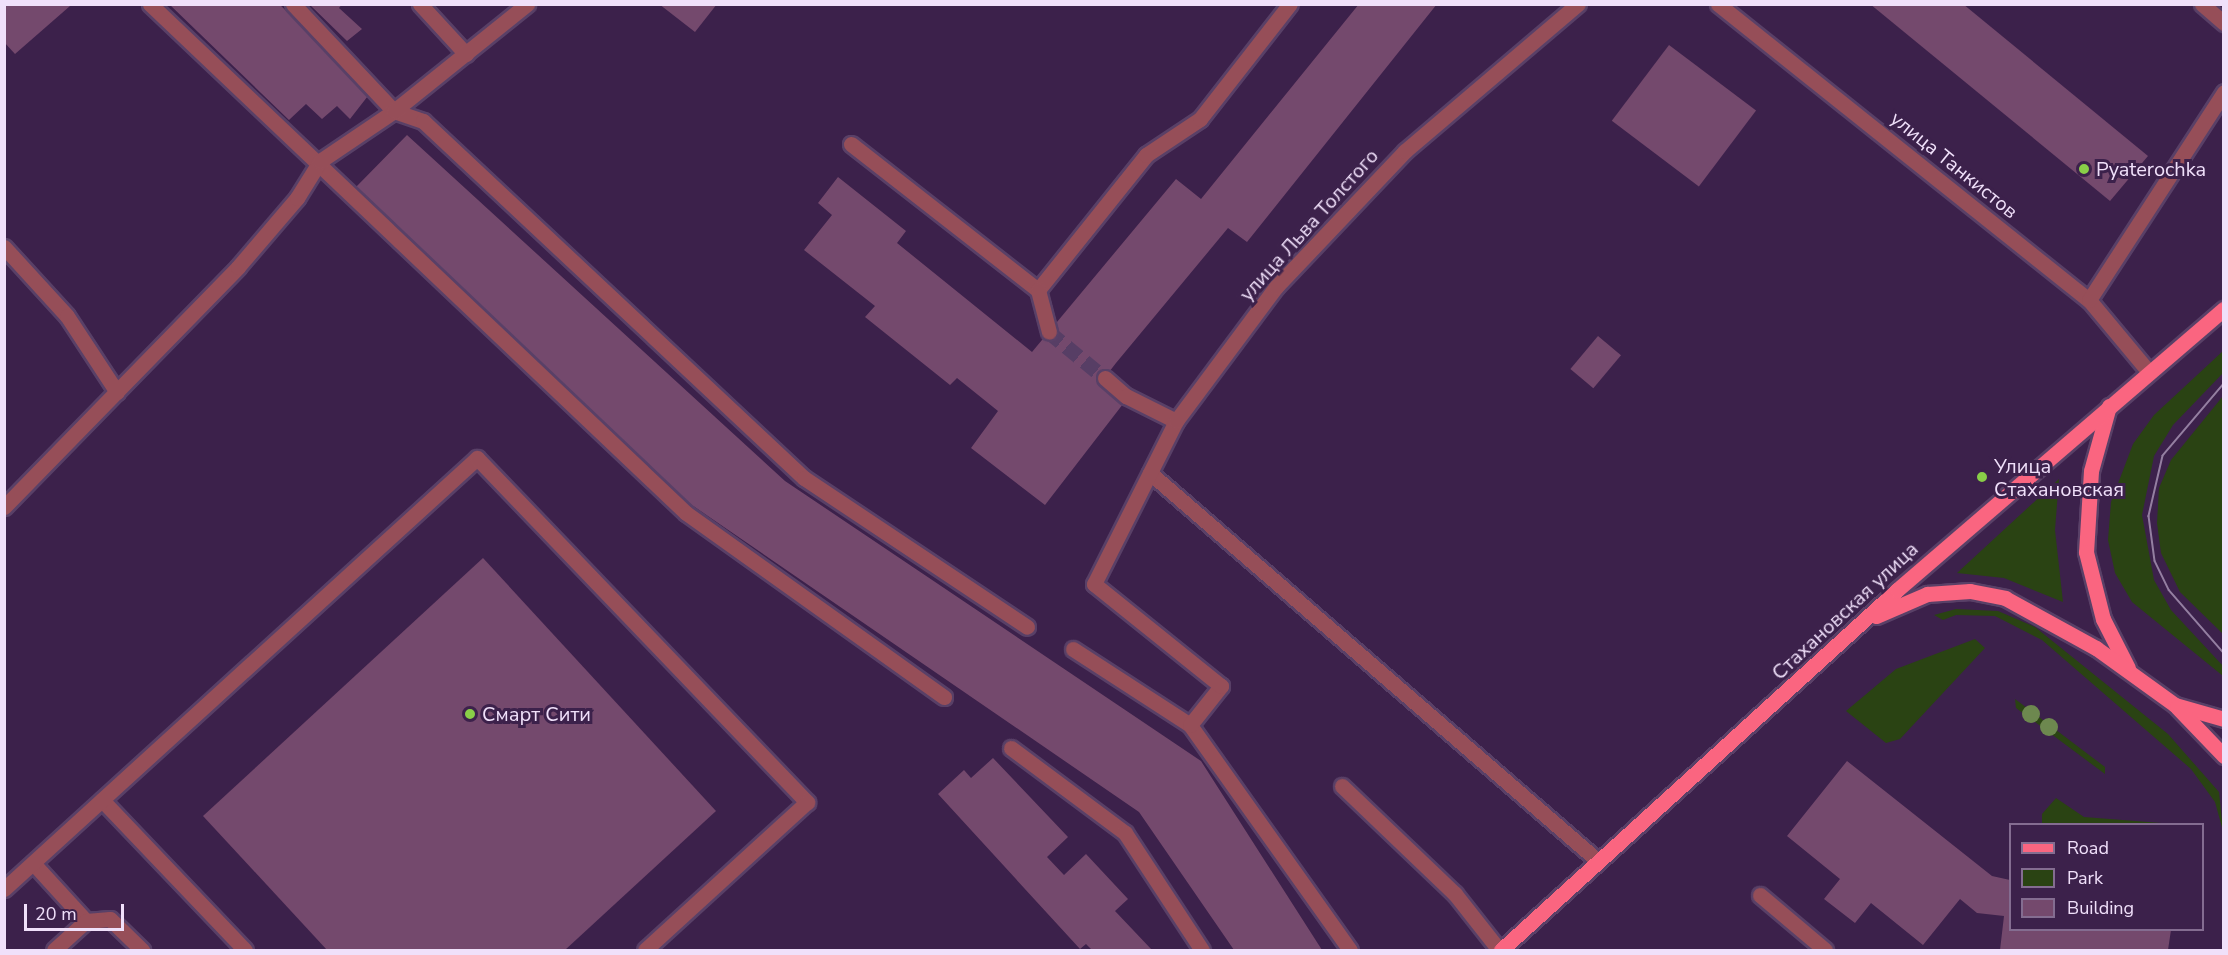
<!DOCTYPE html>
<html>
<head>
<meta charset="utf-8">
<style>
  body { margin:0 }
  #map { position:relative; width:2228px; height:955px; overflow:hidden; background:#3c214b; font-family:"Nunito Sans",sans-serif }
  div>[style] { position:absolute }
  .green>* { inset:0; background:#2a4313 }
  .building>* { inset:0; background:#74496d; transform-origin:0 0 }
  .minor-tunnel>* { height:15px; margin-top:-7.5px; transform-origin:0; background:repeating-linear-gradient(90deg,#573e65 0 15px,transparent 0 23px) }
  .roads { filter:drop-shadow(2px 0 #594067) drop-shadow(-2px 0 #594067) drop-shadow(0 2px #594067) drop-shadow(0 -2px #594067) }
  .minor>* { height:15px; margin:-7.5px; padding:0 7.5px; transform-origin:7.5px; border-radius:7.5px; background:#964e58 }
  .major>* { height:15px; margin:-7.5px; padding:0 7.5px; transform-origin:7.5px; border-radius:7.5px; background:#fa6580 }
  .tram>* { height:1.5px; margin:-0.75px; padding:0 0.75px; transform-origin:0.75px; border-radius:0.75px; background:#947fa1 }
  .trees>* { width:18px; height:18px; margin:-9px; border-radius:50%; background:#6d884f }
  .dots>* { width:16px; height:16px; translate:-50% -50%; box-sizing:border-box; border:3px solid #3c214b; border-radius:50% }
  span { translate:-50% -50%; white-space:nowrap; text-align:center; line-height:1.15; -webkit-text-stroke:6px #3c214b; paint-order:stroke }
  .street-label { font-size:20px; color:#f0e0fa }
  .poi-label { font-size:20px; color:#f0e0fa }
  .left { translate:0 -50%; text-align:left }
  .frame { position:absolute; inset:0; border:6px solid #f0e0fa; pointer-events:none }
  .legend { position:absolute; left:2009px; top:823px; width:195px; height:108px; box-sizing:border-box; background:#3c214b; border:2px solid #846d91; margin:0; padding:8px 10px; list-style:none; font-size:18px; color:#f0e0fa }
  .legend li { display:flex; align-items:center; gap:12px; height:30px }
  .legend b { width:30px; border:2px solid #846d91 }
  .scale { position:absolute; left:24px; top:904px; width:100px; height:27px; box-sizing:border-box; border:3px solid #f0e0fa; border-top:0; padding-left:8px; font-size:18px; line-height:21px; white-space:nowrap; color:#f0e0fa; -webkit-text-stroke:4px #3c214b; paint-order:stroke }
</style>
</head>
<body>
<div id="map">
  <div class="green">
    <div style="clip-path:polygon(2223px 351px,2223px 373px,2173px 425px,2154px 456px,2142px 515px,2154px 580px,2171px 610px,2223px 666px,2223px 676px,2132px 602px,2115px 573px,2108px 540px,2111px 502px,2133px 444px,2154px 415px)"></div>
    <div style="clip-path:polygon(2223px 396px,2223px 634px,2180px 592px,2161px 553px,2157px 523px,2159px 488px,2171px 460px)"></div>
    <div style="clip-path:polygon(2059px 479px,2055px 530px,2063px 602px,2004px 578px,1957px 573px)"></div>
    <div style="clip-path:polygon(1956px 609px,1998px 611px,2035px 627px,2168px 734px,2219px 792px,2223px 831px,2215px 802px,2191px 769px,2042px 640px,1995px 616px,1956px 615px,1943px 620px,1934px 615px)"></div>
    <div style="clip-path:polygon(1975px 639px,1985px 648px,1900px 739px,1886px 743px,1846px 711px,1896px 669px)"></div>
    <div style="clip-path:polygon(2015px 699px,2105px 767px,2105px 774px,2016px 708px)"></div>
    <div style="clip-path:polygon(2056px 798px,2084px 817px,2174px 824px,2042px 824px,2042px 814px)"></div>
  </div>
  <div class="building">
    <div style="clip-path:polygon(4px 4px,69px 4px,70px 6px,15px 54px,4px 42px)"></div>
    <div style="clip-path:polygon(169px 4px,279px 4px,371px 92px,350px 119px,337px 106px,322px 119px,306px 104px,289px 120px)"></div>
    <div style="clip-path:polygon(309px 4px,342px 4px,339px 8px,362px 29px,347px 41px)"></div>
    <div style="clip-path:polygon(659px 4px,717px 4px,695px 32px)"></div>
    <div style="clip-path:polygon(1359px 4px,1437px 4px,1247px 242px,1228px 228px,1116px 363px,1099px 385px,1123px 404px,1045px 505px,971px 448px,998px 411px,957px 378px,950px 385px,865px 317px,875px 306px,804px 250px,832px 215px,818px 203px,838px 177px,906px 231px,897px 243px,1032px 352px,1176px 179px,1201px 199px)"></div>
    <div style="clip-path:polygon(1870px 4px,1963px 4px,2148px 156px,2110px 201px)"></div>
    <div style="left:1669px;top:45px;width:109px;height:95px;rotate:37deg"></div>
    <div style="clip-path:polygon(407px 135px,785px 481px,1201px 761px,1322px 950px,1234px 950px,1139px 812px,686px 501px,356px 187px)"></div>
    <div style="left:1598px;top:336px;width:30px;height:43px;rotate:40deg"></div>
    <div style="clip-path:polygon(483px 558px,716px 811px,565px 950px,327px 950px,203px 816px)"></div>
    <div style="clip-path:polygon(993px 758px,1068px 837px,1047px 857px,1064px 875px,1086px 854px,1128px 899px,1115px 911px,1152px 950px,1092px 950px,1086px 944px,1080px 949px,938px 794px,964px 770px,971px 778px)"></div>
    <div style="clip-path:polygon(1847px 761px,1992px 876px,2010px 880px,2010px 930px,2171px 930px,2168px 950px,2000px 950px,2004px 916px,1977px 913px,1960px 899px,1923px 945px,1871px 903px,1855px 923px,1824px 899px,1840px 879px,1787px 836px)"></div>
  </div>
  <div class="minor-tunnel">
    <div style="left:1049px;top:332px;width:72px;rotate:39.4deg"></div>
  </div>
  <div class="roads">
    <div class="minor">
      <div style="left:150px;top:4px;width:739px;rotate:43.52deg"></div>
      <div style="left:686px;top:513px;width:317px;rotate:35.5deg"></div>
      <div style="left:293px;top:4px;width:147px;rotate:46.7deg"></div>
      <div style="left:394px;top:111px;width:31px;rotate:19deg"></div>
      <div style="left:423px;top:121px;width:522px;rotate:43.14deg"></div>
      <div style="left:804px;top:478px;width:268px;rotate:33.7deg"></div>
      <div style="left:420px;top:4px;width:68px;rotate:47.4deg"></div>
      <div style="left:1718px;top:4px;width:475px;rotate:38.6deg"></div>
      <div style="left:2089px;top:300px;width:94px;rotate:50.2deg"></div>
      <div style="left:2202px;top:4px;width:29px;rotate:41deg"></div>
      <div style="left:851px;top:144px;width:237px;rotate:38deg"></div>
      <div style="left:1038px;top:290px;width:173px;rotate:-51.3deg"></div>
      <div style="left:1146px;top:155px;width:65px;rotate:-33.7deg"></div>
      <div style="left:1200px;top:119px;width:146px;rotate:-52deg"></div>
      <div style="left:4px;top:247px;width:93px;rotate:47.6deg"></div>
      <div style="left:67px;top:316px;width:91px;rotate:56.7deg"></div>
      <div style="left:1038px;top:290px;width:43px;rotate:75.3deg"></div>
      <div style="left:2089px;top:300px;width:248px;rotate:-57deg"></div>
      <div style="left:1105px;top:378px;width:28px;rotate:41deg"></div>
      <div style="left:1126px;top:396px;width:56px;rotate:26.6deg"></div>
      <div style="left:1150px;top:473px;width:593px;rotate:40.89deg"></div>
      <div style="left:4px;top:507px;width:335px;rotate:-45.7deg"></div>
      <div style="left:238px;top:267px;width:91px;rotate:-49.5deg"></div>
      <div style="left:297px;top:198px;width:44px;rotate:-58.1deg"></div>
      <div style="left:320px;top:161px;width:89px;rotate:-34deg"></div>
      <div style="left:394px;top:111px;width:171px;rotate:-38.8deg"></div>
      <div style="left:1073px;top:649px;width:140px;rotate:33deg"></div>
      <div style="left:1190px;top:725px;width:276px;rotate:54.6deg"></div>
      <div style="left:1190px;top:725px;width:50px;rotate:-51.5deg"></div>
      <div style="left:1221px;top:686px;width:163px;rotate:-141.2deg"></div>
      <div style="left:1094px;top:584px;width:182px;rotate:-63.3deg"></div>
      <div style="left:1176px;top:421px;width:167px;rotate:-53.3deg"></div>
      <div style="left:1276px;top:287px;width:187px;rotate:-46.5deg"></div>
      <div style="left:1405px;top:151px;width:227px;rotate:-40.4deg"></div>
      <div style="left:1011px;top:748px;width:142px;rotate:36.7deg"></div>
      <div style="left:1125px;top:833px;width:140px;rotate:56.7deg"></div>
      <div style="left:1342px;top:786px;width:156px;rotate:43.7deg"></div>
      <div style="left:1455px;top:894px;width:71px;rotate:51.8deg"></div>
      <div style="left:102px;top:800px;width:207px;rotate:46.4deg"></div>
      <div style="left:33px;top:863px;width:79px;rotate:47.6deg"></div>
      <div style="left:86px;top:921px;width:43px;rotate:137.8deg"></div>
      <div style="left:4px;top:889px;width:640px;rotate:-42.34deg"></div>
      <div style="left:477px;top:458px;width:477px;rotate:46.2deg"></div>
      <div style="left:807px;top:802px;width:219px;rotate:137.6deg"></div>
      <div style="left:1760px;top:895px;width:85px;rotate:40.2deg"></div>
      <div style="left:86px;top:921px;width:24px;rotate:-5deg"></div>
      <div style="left:110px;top:919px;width:45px;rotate:44.1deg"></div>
    </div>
    <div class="major">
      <div style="left:2109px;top:406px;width:67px;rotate:105.5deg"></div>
      <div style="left:2091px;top:471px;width:81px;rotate:93.5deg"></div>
      <div style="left:2086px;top:552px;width:69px;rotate:75.8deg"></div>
      <div style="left:2103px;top:619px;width:55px;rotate:63deg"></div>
      <div style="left:1876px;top:616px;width:56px;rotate:-23.3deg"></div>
      <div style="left:1927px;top:594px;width:43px;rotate:-4deg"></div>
      <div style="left:1970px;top:591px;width:36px;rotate:11deg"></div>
      <div style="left:2005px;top:598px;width:104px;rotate:28.8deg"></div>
      <div style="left:2096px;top:648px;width:97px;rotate:35.8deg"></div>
      <div style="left:2175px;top:705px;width:51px;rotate:15.9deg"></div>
      <div style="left:2177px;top:707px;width:68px;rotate:46.2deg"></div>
      <div style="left:1501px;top:950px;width:535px;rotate:-42.27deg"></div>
      <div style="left:1897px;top:590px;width:431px;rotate:-40.7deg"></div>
    </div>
  </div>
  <div class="tram">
    <div style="left:2224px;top:384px;width:94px;rotate:130.3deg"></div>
    <div style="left:2163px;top:456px;width:62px;rotate:103.1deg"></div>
    <div style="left:2149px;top:516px;width:45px;rotate:82.4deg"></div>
    <div style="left:2155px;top:561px;width:32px;rotate:64deg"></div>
    <div style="left:2169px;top:590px;width:84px;rotate:48.9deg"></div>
  </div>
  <div class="trees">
    <div style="left:2031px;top:714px"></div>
    <div style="left:2049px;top:727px"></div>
  </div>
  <div class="dots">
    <div style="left:2084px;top:169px;background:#89ce48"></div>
    <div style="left:1982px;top:477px;background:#89ce48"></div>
    <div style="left:470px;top:714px;background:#89ce48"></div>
  </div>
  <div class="street-label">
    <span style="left:1954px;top:165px;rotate:39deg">улица Танкистов</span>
    <span style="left:1309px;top:225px;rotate:-48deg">улица Льва Толстого</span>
    <span style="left:1845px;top:611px;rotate:-43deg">Стахановская улица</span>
  </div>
  <div class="poi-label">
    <span class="left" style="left:2096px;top:169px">Pyaterochka</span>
    <span class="left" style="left:1994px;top:478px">Улица<br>Стахановская</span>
    <span class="left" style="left:482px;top:714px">Смарт Сити</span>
  </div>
  <div class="frame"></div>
  <ul class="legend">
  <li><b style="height:8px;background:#fa6580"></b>Road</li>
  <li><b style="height:16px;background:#2a4313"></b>Park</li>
  <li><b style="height:16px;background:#74496d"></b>Building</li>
  </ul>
  <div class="scale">20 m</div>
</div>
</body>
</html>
